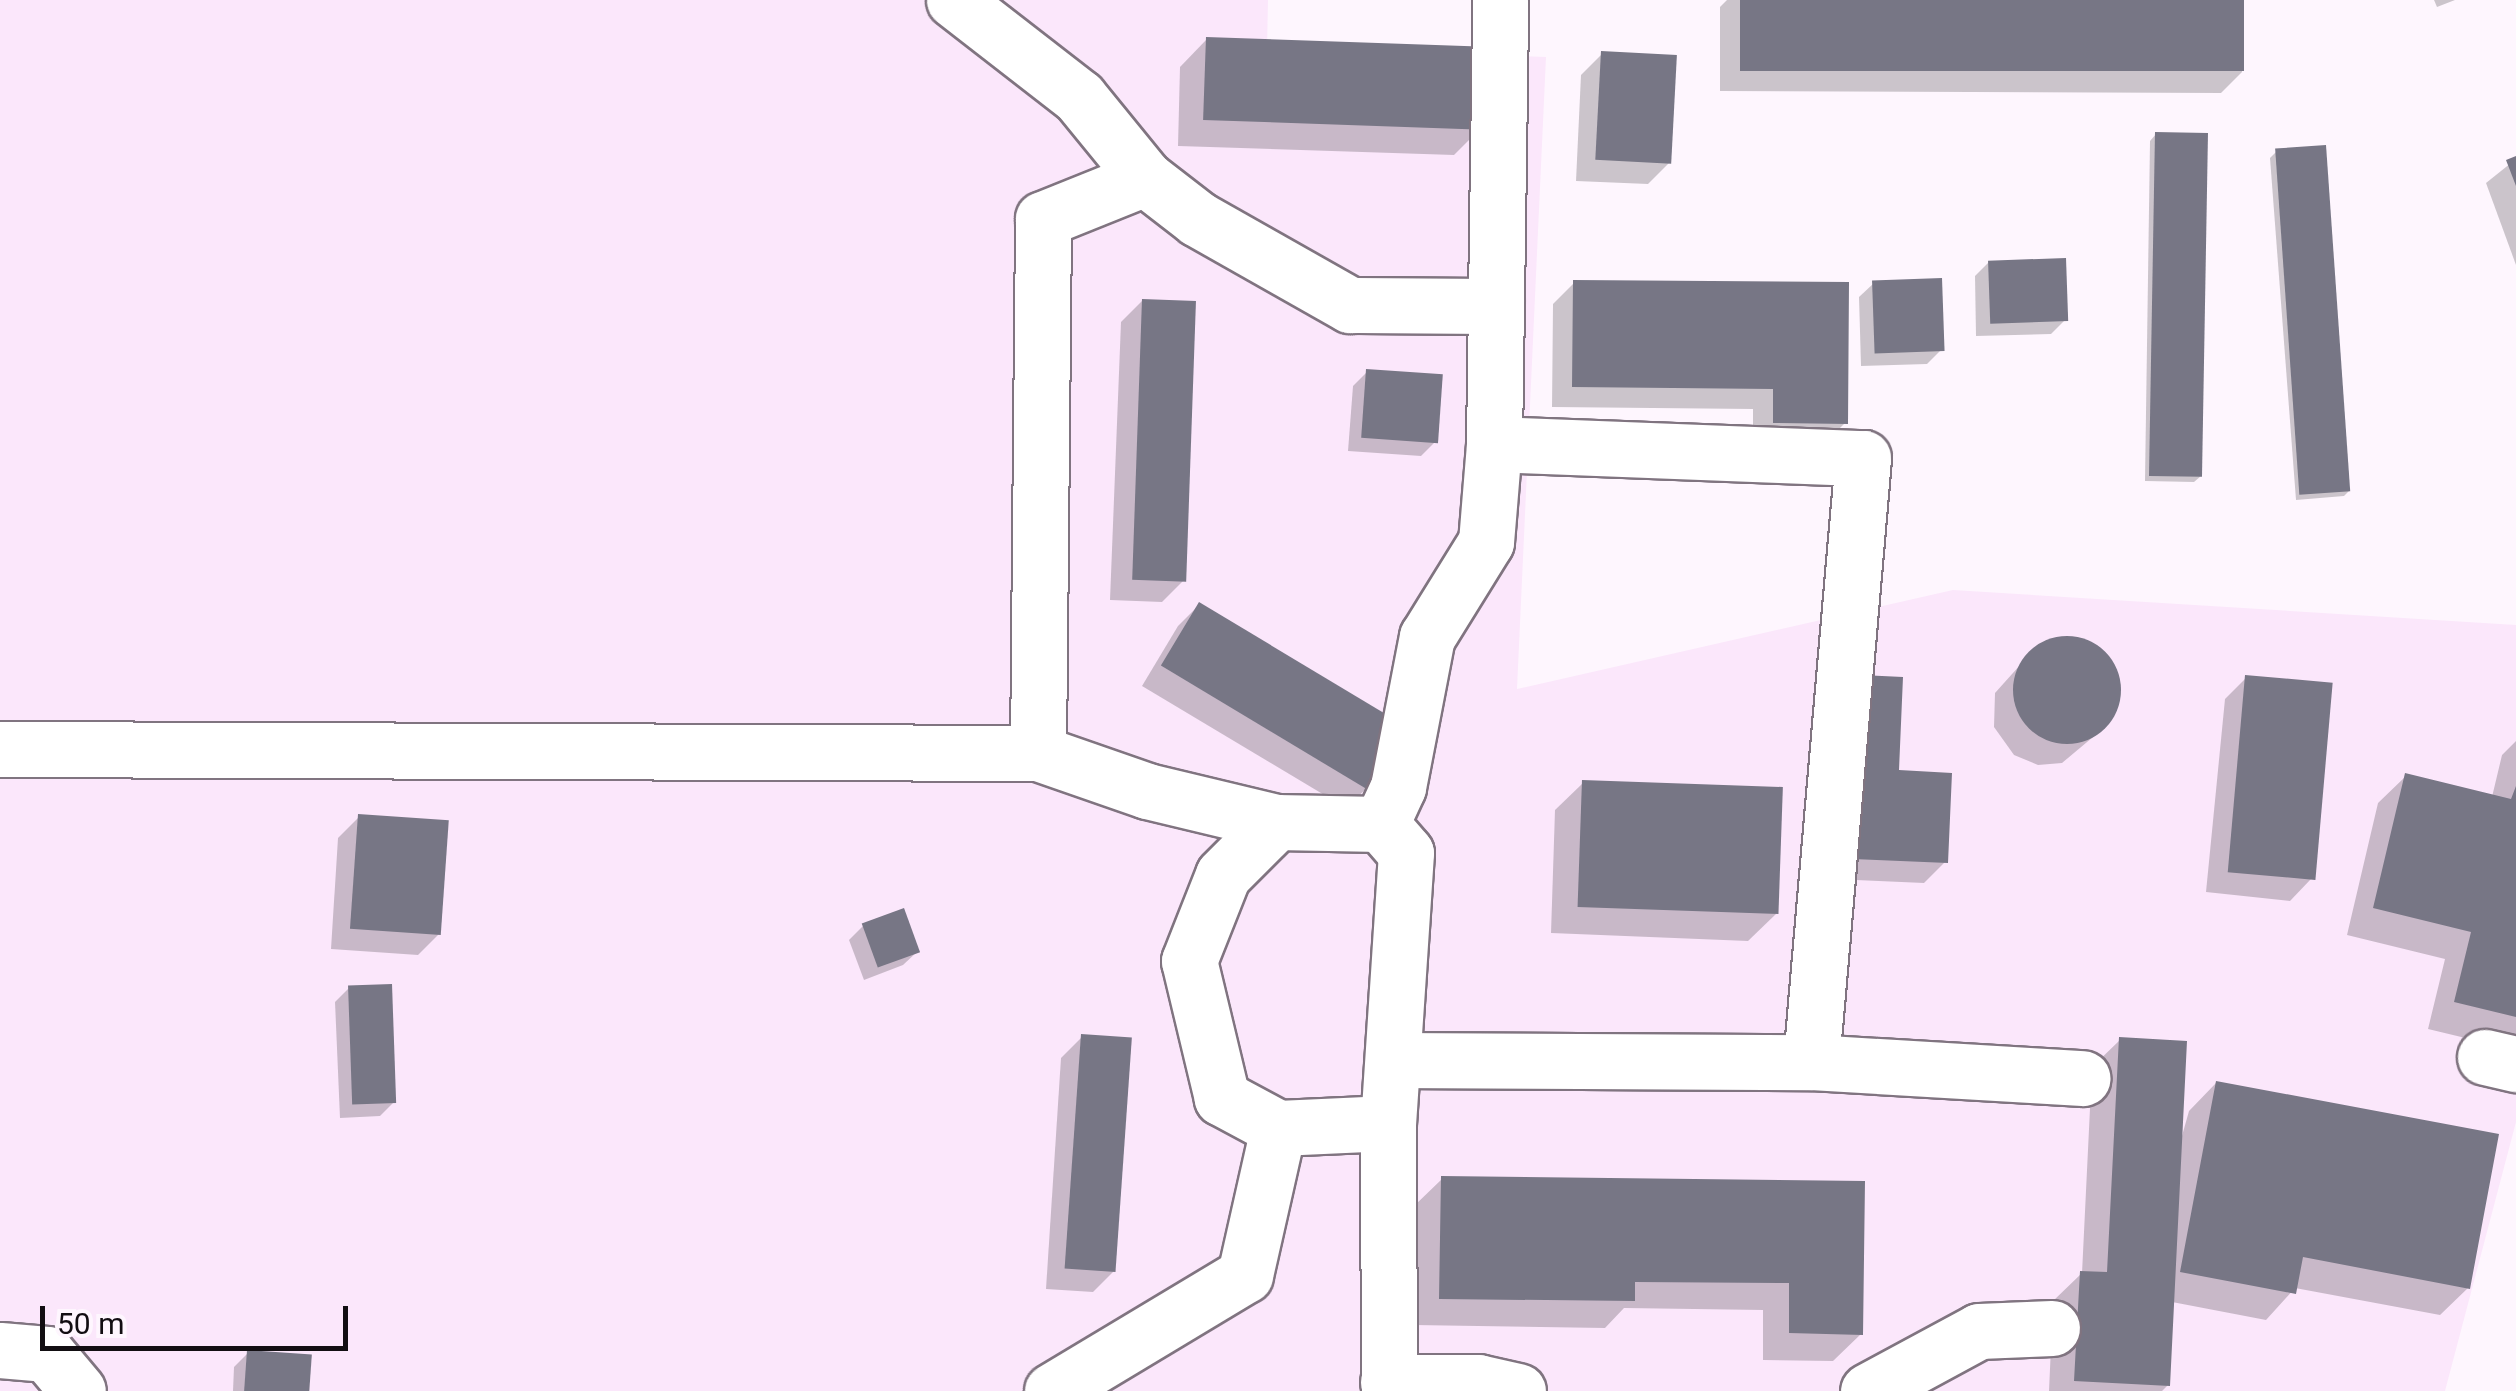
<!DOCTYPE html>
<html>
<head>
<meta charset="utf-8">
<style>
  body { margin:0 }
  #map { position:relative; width:2516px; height:1391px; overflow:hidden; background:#fef6fe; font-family:Roboto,sans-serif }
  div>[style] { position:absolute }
  .built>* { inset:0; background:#fbe7fb }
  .shadow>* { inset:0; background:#0003 }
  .building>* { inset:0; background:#777685; transform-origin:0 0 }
  .round { border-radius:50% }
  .roads { filter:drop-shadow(2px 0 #807480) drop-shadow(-2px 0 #807480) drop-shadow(0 2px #807480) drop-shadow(0 -2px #807480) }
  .minor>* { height:55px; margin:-27.5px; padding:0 27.5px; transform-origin:27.5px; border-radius:27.5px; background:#fff }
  span { translate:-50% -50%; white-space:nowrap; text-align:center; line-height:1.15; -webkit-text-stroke:10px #fef6fe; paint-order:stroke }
  .scale { position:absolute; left:40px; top:1306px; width:308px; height:45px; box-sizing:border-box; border:5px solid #120e12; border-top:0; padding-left:12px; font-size:30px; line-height:35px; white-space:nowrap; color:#120e12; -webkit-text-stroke:8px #fef6fe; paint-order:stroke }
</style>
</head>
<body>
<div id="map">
  <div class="built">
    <div style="clip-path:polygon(0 0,1268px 0,1267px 49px,1546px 57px,1517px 689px,1953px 590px,2516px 625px,2516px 1122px,2445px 1391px,0 1391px)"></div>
  </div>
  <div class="shadow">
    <div style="clip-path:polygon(1727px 0,2242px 0,2242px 72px,2221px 93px,1720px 91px,1720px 7px)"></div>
    <div style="clip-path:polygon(2434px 0,2455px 0,2437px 7px)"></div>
    <div style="clip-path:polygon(1207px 39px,1482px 127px,1454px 155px,1178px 146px,1180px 67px)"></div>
    <div style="clip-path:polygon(1602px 54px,1669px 163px,1648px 184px,1576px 181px,1581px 75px)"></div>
    <div style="clip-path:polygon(2156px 134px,2201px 476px,2194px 482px,2145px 481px,2150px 141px)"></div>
    <div style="clip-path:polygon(2276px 152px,2350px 490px,2344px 496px,2296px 500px,2270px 158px)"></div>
    <div style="clip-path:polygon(2516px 159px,2516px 265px,2486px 183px)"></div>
    <div style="clip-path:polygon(1989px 262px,2065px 320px,2051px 334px,1976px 336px,1975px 276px)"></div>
    <div style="clip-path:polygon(1574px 283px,1845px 423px,1824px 444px,1753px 443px,1753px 409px,1552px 407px,1553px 304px)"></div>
    <div style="clip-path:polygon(1874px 283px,1941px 350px,1927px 364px,1861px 366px,1859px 297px)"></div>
    <div style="clip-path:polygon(1142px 301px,1183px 581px,1162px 602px,1110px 600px,1121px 322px)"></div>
    <div style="clip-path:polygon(1367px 372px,1435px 442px,1421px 456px,1348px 451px,1353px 386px)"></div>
    <div style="clip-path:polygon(1199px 605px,1368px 787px,1346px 808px,1142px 686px,1178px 626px)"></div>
    <div style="clip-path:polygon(2077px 637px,2107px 654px,2121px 689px,2105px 727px,2062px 763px,2038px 765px,2014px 755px,1994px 727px,1995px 693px,2039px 644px)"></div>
    <div style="clip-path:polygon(2246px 678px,2311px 879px,2290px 901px,2206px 892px,2225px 699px)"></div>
    <div style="clip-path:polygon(2516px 741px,2516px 1039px,2507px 1048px,2428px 1029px,2445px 959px,2347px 935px,2378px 803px,2406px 776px,2492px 797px,2502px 755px)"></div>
    <div style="clip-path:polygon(1896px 773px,1945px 862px,1924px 883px,1833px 879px)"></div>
    <div style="clip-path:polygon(1583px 783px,1776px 914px,1748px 941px,1551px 933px,1555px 810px)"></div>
    <div style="clip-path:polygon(359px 817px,440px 933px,418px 955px,331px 949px,338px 838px)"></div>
    <div style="clip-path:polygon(863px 926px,918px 951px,903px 965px,864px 980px,849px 940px)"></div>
    <div style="clip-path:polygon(349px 988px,394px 1102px,380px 1116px,340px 1118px,335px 1002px)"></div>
    <div style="clip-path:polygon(1082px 1037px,1114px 1271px,1093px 1292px,1046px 1289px,1061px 1058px)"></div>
    <div style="clip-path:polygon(2120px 1040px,2180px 1143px,2189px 1111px,2216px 1083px,2468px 1288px,2440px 1315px,2295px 1288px,2266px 1320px,2172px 1302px,2168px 1385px,2162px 1391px,2049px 1391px,2053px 1301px,2082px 1273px,2092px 1067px)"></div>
    <div style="clip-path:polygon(1442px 1179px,1862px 1183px,1861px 1334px,1833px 1361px,1763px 1360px,1763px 1310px,1624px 1308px,1605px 1328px,1413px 1325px,1414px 1206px)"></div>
    <div style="clip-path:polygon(248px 1353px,307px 1391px,233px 1391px,234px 1367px)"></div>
  </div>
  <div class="building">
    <div style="left:1740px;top:0;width:504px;height:71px"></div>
    <div style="left:1206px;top:37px;width:280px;height:83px;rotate:2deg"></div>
    <div style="left:1601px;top:51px;width:76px;height:109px;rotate:3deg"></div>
    <div style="left:2155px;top:132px;width:53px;height:344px;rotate:1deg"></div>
    <div style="left:2326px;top:145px;width:347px;height:51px;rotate:86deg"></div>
    <div style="clip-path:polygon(2516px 156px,2516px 186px,2506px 160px)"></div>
    <div style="left:2066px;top:258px;width:63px;height:78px;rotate:88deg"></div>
    <div style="left:1942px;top:278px;width:73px;height:70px;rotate:88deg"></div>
    <div style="clip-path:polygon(1573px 280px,1849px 282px,1848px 424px,1773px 423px,1773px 389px,1572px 387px)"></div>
    <div style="left:1142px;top:299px;width:54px;height:281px;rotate:2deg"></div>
    <div style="left:1366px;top:369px;width:77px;height:69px;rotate:4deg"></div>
    <div style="left:1199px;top:602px;width:241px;height:74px;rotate:31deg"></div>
    <div class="round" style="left:2013px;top:636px;width:108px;height:108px"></div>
    <div style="clip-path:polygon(1861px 675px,1903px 677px,1899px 770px,1952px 773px,1948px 863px,1853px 859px)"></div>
    <div style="left:2245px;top:675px;width:88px;height:198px;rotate:5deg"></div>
    <div style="clip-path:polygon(2405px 773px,2511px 799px,2516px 786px,2516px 1017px,2454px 1002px,2471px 932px,2373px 908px)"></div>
    <div style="left:1582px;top:780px;width:201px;height:127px;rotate:2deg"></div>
    <div style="left:358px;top:814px;width:91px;height:115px;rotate:4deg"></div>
    <div style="left:904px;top:908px;width:47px;height:45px;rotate:70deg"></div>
    <div style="left:392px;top:984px;width:119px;height:44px;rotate:88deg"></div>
    <div style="left:1081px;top:1034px;width:51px;height:235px;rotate:4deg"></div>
    <div style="clip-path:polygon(2119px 1037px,2187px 1041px,2170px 1386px,2074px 1381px,2080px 1271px,2107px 1272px)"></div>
    <div style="clip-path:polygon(2216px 1081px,2499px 1134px,2470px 1289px,2303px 1257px,2296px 1294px,2180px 1272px)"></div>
    <div style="clip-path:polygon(1441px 1176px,1865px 1181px,1863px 1335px,1789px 1333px,1789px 1283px,1635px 1282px,1635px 1301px,1439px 1299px)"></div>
    <div style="left:247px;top:1350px;width:65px;height:41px;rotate:4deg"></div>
  </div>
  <div class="roads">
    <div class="minor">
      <div style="left:954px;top:0;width:158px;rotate:37.8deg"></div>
      <div style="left:1079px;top:97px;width:104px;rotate:50.8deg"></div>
      <div style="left:1145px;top:178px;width:67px;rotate:37.7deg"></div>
      <div style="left:1198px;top:219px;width:175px;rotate:29.5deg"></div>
      <div style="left:1350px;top:305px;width:146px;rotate:0.4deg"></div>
      <div style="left:1494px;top:444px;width:369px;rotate:2.2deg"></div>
      <div style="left:1863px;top:458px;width:606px;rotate:94.92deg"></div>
      <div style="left:0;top:749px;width:1038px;rotate:0.22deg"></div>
      <div style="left:1038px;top:753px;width:534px;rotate:-89.46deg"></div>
      <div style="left:1043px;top:219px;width:110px;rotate:-21.9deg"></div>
      <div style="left:1038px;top:753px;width:115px;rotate:19.2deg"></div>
      <div style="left:1147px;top:791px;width:133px;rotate:13.5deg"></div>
      <div style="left:1276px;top:822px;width:105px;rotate:1.1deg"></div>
      <div style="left:1381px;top:824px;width:38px;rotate:49deg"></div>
      <div style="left:1406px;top:853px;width:271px;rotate:93.8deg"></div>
      <div style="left:1388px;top:1123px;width:110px;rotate:177.4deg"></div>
      <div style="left:1278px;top:1128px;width:64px;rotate:-151.8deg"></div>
      <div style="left:1222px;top:1098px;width:141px;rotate:-103.5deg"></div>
      <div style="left:1189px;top:961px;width:92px;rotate:-68.4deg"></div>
      <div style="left:1223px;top:875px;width:75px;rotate:-45deg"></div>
      <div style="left:1381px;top:824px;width:41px;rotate:-65.3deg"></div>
      <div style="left:1398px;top:787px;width:153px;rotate:-79.1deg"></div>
      <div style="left:1427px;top:637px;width:112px;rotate:-58.2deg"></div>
      <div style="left:1486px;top:542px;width:98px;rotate:-85.3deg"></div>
      <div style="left:1494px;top:444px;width:444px;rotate:-89.2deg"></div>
      <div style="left:2485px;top:1057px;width:32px;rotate:13deg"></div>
      <div style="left:1394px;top:1060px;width:417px;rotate:0.3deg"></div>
      <div style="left:1811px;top:1062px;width:272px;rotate:3.4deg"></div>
      <div style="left:1388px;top:1123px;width:268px;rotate:89.8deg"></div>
      <div style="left:0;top:1350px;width:47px;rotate:4.9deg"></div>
      <div style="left:47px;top:1354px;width:48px;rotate:50deg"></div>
      <div style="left:1388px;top:1382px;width:90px"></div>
      <div style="left:1478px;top:1382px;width:41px;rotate:12.7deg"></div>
      <div style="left:1052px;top:1391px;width:225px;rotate:-31deg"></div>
      <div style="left:1245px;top:1275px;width:151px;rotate:-77.3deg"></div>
      <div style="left:1868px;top:1391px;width:126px;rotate:-28.4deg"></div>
      <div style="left:1979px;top:1331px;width:73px;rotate:-2.4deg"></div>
    </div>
  </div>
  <div class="scale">50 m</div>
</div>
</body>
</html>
